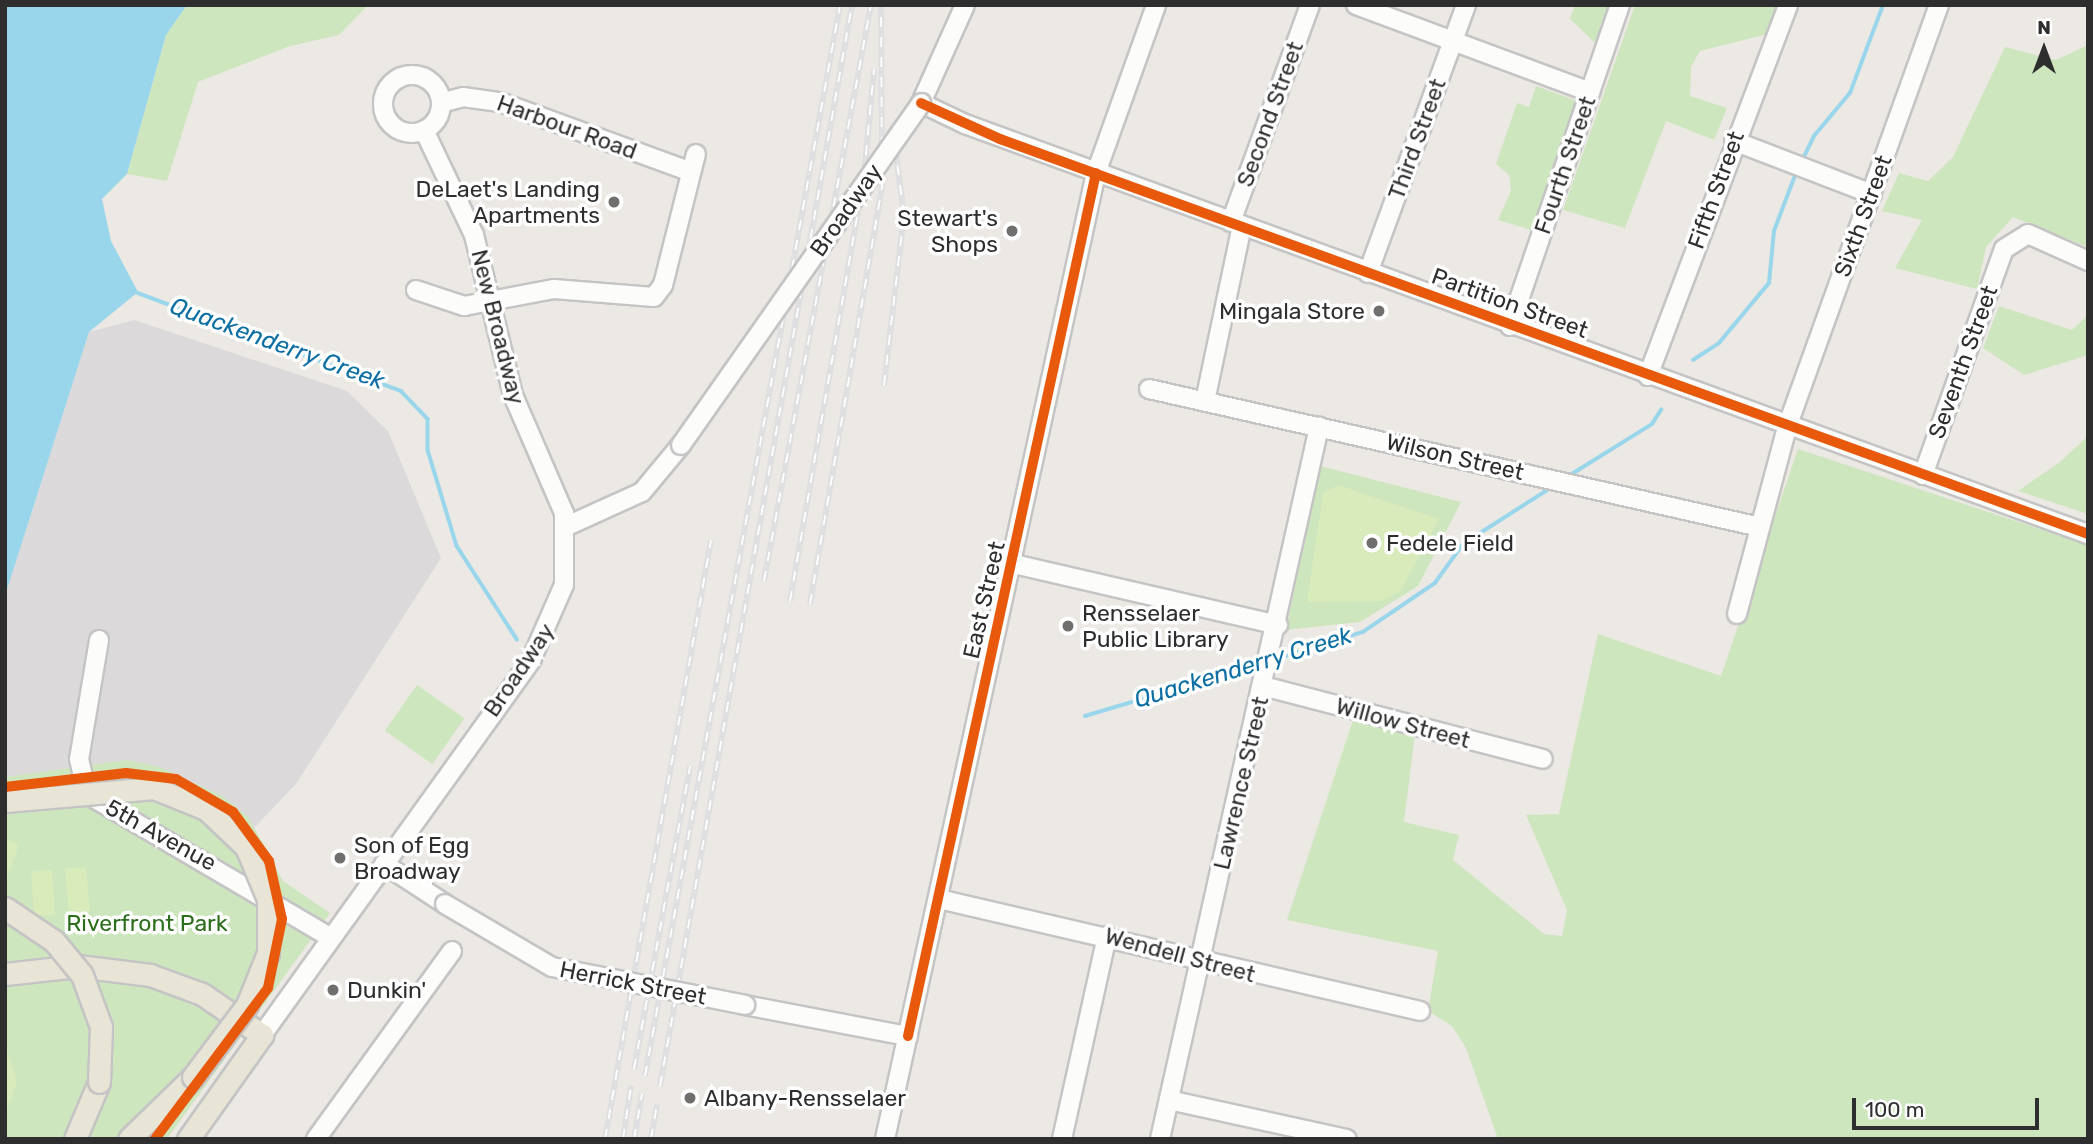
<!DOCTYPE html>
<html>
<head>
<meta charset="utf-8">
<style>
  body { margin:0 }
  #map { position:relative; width:2093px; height:1144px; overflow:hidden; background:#ece8e4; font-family:Rubik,sans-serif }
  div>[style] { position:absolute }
  .industrial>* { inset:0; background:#dcd9db }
  .green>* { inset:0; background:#cee6be; transform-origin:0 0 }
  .pitch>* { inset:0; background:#d9eabb; transform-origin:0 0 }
  .water>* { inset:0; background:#99d6ec }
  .stream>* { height:3.5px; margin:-1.75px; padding:0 1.75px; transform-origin:1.75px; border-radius:1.75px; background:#99d6ec }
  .roads { filter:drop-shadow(2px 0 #c5c4c5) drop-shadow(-2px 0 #c5c4c5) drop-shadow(0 2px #c5c4c5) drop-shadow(0 -2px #c5c4c5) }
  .minor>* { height:18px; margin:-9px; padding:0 9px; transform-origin:9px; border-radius:9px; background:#fcfcfb }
  .minor>.ring { margin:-9px; padding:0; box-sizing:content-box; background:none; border:18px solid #fcfcfb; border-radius:50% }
  .major>* { height:21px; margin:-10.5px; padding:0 10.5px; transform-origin:10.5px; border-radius:10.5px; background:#e8e4d6 }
  .rail>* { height:6px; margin-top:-3px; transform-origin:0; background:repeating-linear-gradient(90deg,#fff 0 10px,#dfdfe1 0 20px); box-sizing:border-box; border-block:2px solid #dfdfe1 }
  .bridges { filter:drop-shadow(2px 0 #c5c4c5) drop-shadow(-2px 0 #c5c4c5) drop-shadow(0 2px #c5c4c5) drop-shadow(0 -2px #c5c4c5) }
  .minor-bridge>* { height:18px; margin:-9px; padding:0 9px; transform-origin:9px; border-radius:9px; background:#fcfcfb }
  .major-bridge>* { height:21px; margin:-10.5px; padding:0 10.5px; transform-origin:10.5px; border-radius:10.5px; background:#e8e4d6 }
  .cycleway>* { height:10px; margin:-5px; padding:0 5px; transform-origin:5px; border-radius:5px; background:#e8590c }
  .dots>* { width:19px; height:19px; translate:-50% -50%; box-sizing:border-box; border:4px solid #fff; border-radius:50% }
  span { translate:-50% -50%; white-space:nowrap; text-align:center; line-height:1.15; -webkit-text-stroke:7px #fff; paint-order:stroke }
  .street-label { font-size:23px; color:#2e2e2e }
  .poi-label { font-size:23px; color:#2e2e2e }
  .right { translate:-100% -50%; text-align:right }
  .left { translate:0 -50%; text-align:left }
  .park-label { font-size:23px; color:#2c6e1b }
  .water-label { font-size:24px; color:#0d6fa3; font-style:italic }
  .frame { position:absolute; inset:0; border:7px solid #2e2e2e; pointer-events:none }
  .north { position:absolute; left:2009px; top:14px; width:70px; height:70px; -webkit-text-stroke:5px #fff; paint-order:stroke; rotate:0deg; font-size:19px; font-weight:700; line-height:28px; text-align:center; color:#2e2e2e }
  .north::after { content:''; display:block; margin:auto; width:24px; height:32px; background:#2e2e2e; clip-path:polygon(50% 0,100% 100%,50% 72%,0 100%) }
  .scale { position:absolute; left:1852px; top:1098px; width:187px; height:32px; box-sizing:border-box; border:4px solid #2e2e2e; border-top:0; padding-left:9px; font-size:21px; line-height:24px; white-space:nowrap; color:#2e2e2e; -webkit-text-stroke:5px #fff; paint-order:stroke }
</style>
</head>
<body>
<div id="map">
  <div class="industrial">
    <div style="clip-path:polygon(134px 320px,347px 391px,388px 431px,441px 558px,296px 784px,255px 827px,160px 767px,127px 760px,5px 777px,5px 596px,89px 332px)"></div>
  </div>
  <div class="green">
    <div style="clip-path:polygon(187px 5px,368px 5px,339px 35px,290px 46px,198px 82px,167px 181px,127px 174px,166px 35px)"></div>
    <div style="clip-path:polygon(1575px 5px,1610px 5px,1595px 43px,1570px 19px)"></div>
    <div style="clip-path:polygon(1635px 5px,1780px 5px,1768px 34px,1700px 51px,1691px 67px,1690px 96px,1727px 108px,1714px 140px,1666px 121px,1625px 228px,1563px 210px)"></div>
    <div style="clip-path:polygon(2088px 45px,2088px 247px,2013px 217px,1986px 247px,1977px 289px,1895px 268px,1922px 220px,1882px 211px,1899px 173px,1928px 181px,1953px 157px,2005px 47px,2056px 60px)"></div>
    <div style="clip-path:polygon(1536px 86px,1577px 101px,1535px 231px,1498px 220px,1511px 191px,1509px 175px,1496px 164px,1517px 103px,1529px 107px)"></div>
    <div style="clip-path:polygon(1999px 306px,2072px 330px,2088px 315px,2088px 355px,2024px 375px,1983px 348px)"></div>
    <div style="clip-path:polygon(2088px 436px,2088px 514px,2018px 491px,2060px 462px)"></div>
    <div style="clip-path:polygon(1798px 449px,2088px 545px,2088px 1139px,1498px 1139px,1466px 1048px,1452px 1026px,1428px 1011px,1438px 951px,1287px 920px,1354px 717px,1415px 734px,1404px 822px,1459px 835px,1453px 860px,1544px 934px,1562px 936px,1567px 910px,1526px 815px,1559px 814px,1598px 634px,1721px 676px)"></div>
    <div style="clip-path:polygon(1320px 466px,1461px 502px,1418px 586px,1360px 622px,1286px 630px)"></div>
    <div style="left:417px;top:685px;width:58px;height:56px;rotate:35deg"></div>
    <div style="clip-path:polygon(127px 760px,160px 767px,224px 797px,249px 818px,283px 881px,330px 913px,167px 1139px,5px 1139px,5px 777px)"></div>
  </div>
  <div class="pitch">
    <div style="clip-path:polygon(1338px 485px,1439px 519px,1401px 590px,1382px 601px,1307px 602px,1323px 493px)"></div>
    <div style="clip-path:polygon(5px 839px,19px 844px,5px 884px)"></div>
    <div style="left:86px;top:867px;width:45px;height:21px;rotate:85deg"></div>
    <div style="left:52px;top:870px;width:45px;height:21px;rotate:86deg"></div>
    <div style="clip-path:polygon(5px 1043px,17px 1081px,5px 1116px)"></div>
  </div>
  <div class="water">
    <div style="clip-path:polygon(5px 5px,187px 5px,166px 35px,127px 174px,102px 199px,111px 241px,138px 292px,89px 332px,5px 596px)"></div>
  </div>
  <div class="stream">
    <div style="left:1801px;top:163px;width:30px;rotate:-64deg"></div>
    <div style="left:1814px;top:136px;width:56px;rotate:-50.1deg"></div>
    <div style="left:1850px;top:93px;width:94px;rotate:-69.4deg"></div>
    <div style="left:135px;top:292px;width:284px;rotate:20.4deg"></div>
    <div style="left:401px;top:391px;width:39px;rotate:46deg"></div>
    <div style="left:428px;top:419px;width:31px;rotate:90deg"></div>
    <div style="left:428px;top:450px;width:100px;rotate:73.2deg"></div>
    <div style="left:457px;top:546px;width:111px;rotate:57.2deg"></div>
    <div style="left:1693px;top:360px;width:31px;rotate:-33deg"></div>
    <div style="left:1719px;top:343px;width:78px;rotate:-50.2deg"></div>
    <div style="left:1769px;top:283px;width:52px;rotate:-84.5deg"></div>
    <div style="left:1774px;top:231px;width:62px;rotate:-69.2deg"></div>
    <div style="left:1567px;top:477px;width:100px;rotate:-31.9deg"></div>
    <div style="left:1652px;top:424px;width:17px;rotate:-57deg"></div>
    <div style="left:1273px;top:660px;width:94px;rotate:-17.3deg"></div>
    <div style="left:1363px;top:632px;width:87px;rotate:-34.2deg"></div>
    <div style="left:1435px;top:583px;width:48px;rotate:-54.3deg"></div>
    <div style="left:1463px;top:544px;width:106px;rotate:-32.6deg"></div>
    <div style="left:1085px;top:716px;width:182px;rotate:-16.6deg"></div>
  </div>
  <div class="roads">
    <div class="minor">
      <div style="left:965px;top:5px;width:107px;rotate:114.2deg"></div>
      <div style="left:921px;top:103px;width:49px;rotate:25.5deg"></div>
      <div style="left:965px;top:124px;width:1196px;rotate:20.06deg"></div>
      <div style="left:1356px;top:5px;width:250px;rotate:20.4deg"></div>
      <div class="ring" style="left:383px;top:75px;width:40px;height:40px"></div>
      <div style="left:441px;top:103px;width:23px;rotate:-15deg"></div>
      <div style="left:463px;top:97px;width:37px;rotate:8deg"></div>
      <div style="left:500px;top:102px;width:203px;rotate:20.1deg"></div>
      <div style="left:1734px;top:141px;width:148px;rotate:21deg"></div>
      <div style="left:1231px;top:222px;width:231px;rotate:-70deg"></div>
      <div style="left:1368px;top:273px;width:285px;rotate:-69.9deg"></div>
      <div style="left:416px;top:290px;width:51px;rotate:18.4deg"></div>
      <div style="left:464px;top:306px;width:92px;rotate:-10.7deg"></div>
      <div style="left:554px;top:289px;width:100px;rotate:4.6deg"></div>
      <div style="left:654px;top:297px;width:15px;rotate:-53deg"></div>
      <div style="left:663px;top:285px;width:135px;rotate:-75.9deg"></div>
      <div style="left:1510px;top:326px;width:339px;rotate:-71.1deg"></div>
      <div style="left:1648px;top:376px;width:397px;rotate:-69.3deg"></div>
      <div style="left:1149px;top:389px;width:626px;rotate:12.73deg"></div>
      <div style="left:1205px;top:401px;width:179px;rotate:-78.1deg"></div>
      <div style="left:1923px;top:475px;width:240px;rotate:-70.3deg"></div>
      <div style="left:2004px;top:249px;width:28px;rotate:-32deg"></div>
      <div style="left:2028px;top:234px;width:66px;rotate:24.2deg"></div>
      <div style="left:567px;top:526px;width:82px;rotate:-24.4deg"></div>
      <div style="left:642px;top:492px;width:61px;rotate:-50.3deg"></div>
      <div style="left:1014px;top:564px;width:271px;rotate:13deg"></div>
      <div style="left:1737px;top:614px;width:194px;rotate:-75deg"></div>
      <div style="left:1787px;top:427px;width:449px;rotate:-70.2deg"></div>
      <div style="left:99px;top:640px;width:121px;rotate:99.5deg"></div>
      <div style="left:79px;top:759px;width:36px;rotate:77deg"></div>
      <div style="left:87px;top:794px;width:283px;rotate:30.5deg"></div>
      <div style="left:1263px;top:686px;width:289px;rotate:14.6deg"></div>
      <div style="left:384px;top:864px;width:73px;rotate:33.3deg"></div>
      <div style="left:939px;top:899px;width:494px;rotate:13.1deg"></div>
      <div style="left:745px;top:1005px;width:166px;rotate:10.8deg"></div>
      <div style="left:262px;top:1035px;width:462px;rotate:-54.3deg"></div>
      <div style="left:531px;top:660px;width:82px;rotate:-66.3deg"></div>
      <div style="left:564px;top:585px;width:72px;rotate:-90deg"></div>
      <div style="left:564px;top:513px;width:129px;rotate:-113.4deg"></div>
      <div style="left:513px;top:395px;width:165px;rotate:-103.7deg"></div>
      <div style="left:474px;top:235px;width:116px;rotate:-115.5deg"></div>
      <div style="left:1169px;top:1100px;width:182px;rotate:12.4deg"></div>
      <div style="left:316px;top:1139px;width:232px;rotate:-54.1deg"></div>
      <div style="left:885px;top:1139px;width:989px;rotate:-77.68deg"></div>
      <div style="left:1096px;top:173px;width:178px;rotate:-70.3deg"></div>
      <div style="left:1062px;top:1139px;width:208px;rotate:-77.5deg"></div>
      <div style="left:1160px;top:1139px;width:730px;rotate:-77.41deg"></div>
    </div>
    <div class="major">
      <div style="left:5px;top:974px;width:73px;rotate:-6.3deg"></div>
      <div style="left:78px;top:966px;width:73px;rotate:7.1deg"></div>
      <div style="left:150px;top:975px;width:55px;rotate:20.1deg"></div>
      <div style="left:202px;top:994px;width:73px;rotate:34.3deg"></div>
      <div style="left:262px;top:1035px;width:128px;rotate:125.4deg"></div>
      <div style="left:75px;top:1139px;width:62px;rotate:-67.2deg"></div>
      <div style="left:129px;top:1139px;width:89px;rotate:-44.1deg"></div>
    </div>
  </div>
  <div class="rail">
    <div style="left:884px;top:385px;width:171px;rotate:-83.3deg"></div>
    <div style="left:904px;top:215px;width:84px;rotate:-97.5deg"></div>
    <div style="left:764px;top:581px;width:586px;rotate:-79.48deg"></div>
    <div style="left:790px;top:601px;width:432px;rotate:-80.1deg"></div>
    <div style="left:864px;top:175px;width:106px;rotate:-84.6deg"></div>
    <div style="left:810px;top:604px;width:423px;rotate:-80.2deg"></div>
    <div style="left:882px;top:187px;width:182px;rotate:-90.3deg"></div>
    <div style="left:634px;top:1069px;width:308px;rotate:-79.5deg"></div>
    <div style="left:645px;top:1076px;width:1089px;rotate:-79.68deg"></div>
    <div style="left:660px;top:1086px;width:1098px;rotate:-79.93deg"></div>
    <div style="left:605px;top:1139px;width:608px;rotate:-79.96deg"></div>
    <div style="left:623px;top:1139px;width:54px;rotate:-81.4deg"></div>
    <div style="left:634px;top:1139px;width:46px;rotate:-79.9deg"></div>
    <div style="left:651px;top:1139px;width:35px;rotate:-80deg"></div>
  </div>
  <div class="bridges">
    <div class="minor-bridge">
      <div style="left:681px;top:445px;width:418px;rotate:-54.9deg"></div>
      <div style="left:445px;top:904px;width:124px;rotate:30.5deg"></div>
      <div style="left:552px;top:967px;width:197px;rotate:11.1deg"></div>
    </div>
    <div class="major-bridge">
      <div style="left:5px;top:801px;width:150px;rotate:-5deg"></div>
      <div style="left:154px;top:788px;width:56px;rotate:22deg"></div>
      <div style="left:206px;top:809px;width:55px;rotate:43.5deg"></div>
      <div style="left:246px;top:847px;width:56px;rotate:67.1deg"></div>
      <div style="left:268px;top:899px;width:54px;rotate:90deg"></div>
      <div style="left:268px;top:953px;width:56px;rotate:112deg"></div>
      <div style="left:247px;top:1005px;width:90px;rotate:126.9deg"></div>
      <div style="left:5px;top:908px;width:59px;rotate:34deg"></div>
      <div style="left:54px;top:941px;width:44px;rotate:50.5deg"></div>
      <div style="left:82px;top:975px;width:55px;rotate:69.9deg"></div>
      <div style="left:101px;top:1027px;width:55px;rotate:92.1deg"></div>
    </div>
  </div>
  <div class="cycleway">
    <div style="left:921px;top:103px;width:87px;rotate:24.5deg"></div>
    <div style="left:1000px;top:139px;width:1157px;rotate:19.95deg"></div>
    <div style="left:5px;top:787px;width:122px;rotate:-6.6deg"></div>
    <div style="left:126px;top:773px;width:50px;rotate:6.8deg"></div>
    <div style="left:176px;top:779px;width:66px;rotate:30.1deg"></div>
    <div style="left:233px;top:812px;width:61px;rotate:53.7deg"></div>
    <div style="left:269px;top:861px;width:59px;rotate:77.4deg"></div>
    <div style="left:282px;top:919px;width:70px;rotate:101.5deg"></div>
    <div style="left:268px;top:988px;width:189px;rotate:126.8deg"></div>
    <div style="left:908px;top:1036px;width:883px;rotate:-77.71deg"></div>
  </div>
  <div class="dots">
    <div style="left:614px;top:202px;background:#706f6e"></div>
    <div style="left:1012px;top:231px;background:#706f6e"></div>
    <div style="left:1379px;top:311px;background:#706f6e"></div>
    <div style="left:1372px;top:543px;background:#706f6e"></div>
    <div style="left:1068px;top:626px;background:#706f6e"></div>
    <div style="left:340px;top:858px;background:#706f6e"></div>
    <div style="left:333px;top:990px;background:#706f6e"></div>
    <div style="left:690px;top:1098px;background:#706f6e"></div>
  </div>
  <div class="street-label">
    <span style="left:1270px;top:114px;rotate:-70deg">Second Street</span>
    <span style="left:567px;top:127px;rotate:20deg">Harbour Road</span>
    <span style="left:1417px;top:139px;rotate:-70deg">Third Street</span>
    <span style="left:1565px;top:165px;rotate:-71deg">Fourth Street</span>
    <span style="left:1716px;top:190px;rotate:-70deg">Fifth Street</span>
    <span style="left:846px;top:210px;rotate:-55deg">Broadway</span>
    <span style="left:1863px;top:216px;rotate:-70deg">Sixth Street</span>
    <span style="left:1510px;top:303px;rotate:20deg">Partition Street</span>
    <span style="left:498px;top:327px;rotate:76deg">New Broadway</span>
    <span style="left:1963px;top:362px;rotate:-70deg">Seventh Street</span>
    <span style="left:1455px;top:457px;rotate:13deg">Wilson Street</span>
    <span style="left:984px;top:600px;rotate:-77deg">East Street</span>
    <span style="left:519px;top:670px;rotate:-56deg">Broadway</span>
    <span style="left:1403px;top:723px;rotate:15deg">Willow Street</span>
    <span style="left:1241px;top:783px;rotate:-77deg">Lawrence Street</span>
    <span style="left:161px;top:835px;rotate:29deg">5th Avenue</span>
    <span style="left:1180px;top:955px;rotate:15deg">Wendell Street</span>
    <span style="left:633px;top:983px;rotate:11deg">Herrick Street</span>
  </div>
  <div class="poi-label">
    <span class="right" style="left:600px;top:202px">DeLaet's Landing<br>Apartments</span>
    <span class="right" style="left:998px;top:231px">Stewart's<br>Shops</span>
    <span class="right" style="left:1365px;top:311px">Mingala Store</span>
    <span class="left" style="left:1386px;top:543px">Fedele Field</span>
    <span class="left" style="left:1082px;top:626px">Rensselaer<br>Public Library</span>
    <span class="left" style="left:354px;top:858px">Son of Egg<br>Broadway</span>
    <span class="left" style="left:347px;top:990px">Dunkin'</span>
    <span class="left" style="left:704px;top:1098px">Albany-Rensselaer</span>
  </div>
  <div class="park-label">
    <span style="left:147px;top:923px">Riverfront Park</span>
  </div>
  <div class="water-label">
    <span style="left:277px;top:344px;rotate:20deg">Quackenderry Creek</span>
    <span style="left:1243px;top:668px;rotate:-17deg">Quackenderry Creek</span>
  </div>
  <div class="frame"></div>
  <div class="north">N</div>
  <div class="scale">100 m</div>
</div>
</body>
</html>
